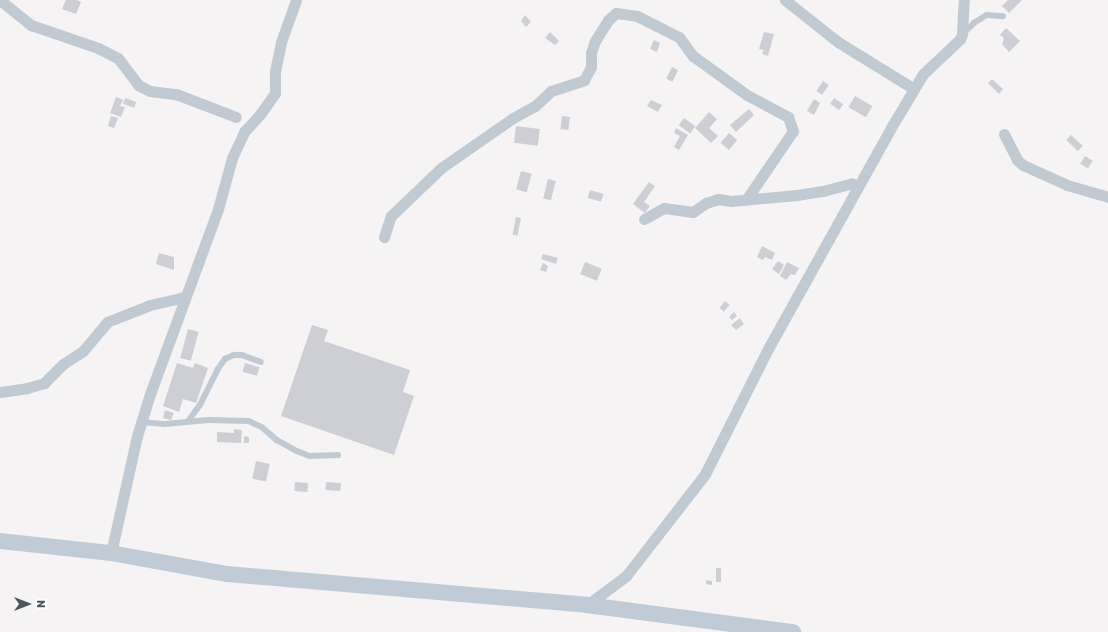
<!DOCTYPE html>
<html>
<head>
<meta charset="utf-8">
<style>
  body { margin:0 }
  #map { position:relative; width:1108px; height:632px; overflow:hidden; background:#f5f3f3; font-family:Rubik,sans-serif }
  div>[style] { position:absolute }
  .building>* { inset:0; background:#cdcfd5; transform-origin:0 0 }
  .lane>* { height:5.5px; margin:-2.75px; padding:0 2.75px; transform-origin:2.75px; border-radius:2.75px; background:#c1cad2 }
  .street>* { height:11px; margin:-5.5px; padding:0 5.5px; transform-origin:5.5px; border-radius:5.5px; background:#c1cad2 }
  .secondary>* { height:16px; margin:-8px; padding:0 8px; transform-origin:8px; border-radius:8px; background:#c1cbd6 }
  span { translate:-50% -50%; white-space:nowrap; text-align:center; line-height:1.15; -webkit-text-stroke:4px #fff; paint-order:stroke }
  .north { position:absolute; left:8px; top:584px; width:40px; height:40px; -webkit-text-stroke:3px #fff; paint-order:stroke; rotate:90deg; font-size:11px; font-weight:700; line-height:16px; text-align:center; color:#4a5661 }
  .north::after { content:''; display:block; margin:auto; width:14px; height:18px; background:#4a5661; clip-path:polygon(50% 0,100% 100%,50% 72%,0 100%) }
</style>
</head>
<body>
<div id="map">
  <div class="building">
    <div style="clip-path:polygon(66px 0,77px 0,81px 2px,76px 14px,62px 9px)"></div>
    <div style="clip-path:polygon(1008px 0,1022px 0,1009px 13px,1002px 6px)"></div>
    <div style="clip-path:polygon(525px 15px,531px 22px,526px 27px,521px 21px)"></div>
    <div style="clip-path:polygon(1006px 28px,1020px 41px,1009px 52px,1002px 44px,1004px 38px,1000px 35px)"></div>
    <div style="clip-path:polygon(550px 32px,559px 41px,555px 45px,545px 38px)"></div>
    <div style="clip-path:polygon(764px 32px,774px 34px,768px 56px,762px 54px,764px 50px,759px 49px)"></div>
    <div style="clip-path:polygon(654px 40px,660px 43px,657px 52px,650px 49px)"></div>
    <div style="left:672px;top:67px;width:7px;height:13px;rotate:27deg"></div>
    <div style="clip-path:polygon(992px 79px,1003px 89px,999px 94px,988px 83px)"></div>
    <div style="left:823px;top:81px;width:7px;height:12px;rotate:34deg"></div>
    <div style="left:855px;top:96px;width:20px;height:13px;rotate:30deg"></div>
    <div style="clip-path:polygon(116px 97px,123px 100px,120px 106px,125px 107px,121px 117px,110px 113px)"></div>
    <div style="left:125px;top:98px;width:12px;height:6px;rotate:20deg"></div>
    <div style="left:834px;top:98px;width:11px;height:7px;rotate:34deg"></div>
    <div style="clip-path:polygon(814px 99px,820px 103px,814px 115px,807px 111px)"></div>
    <div style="clip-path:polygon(651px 100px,662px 105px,658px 112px,647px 106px)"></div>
    <div style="clip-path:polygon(749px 109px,754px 115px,736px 132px,730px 125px)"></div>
    <div style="clip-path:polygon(709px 112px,717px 119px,709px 128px,718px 136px,711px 143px,695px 128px)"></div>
    <div style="clip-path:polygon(111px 116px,118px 118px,114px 128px,108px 126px)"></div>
    <div style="left:562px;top:116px;width:8px;height:13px;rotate:7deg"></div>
    <div style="left:684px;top:118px;width:14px;height:9px;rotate:36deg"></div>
    <div style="left:516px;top:126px;width:24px;height:17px;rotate:7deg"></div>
    <div style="clip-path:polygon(676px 128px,688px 135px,679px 150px,674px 147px,680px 136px,674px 133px)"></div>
    <div style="left:729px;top:133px;width:11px;height:13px;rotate:41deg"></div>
    <div style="left:1071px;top:135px;width:16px;height:7px;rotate:43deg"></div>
    <div style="left:1085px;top:156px;width:9px;height:9px;rotate:32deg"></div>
    <div style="left:521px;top:171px;width:11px;height:19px;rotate:15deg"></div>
    <div style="left:548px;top:179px;width:8px;height:20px;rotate:14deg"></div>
    <div style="clip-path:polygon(649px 182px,655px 186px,644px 202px,650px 206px,645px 213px,633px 204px)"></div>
    <div style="left:590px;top:190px;width:14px;height:8px;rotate:17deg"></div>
    <div style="left:516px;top:217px;width:5px;height:18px;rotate:11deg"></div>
    <div style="clip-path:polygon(762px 246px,775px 253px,772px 260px,765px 257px,763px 260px,757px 257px)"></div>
    <div style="clip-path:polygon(159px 253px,174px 257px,174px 270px,156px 264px)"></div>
    <div style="clip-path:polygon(543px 254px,558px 258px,556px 264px,541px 259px)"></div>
    <div style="clip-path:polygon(778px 261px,784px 265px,779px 274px,772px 269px)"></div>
    <div style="left:585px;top:262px;width:18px;height:13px;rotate:22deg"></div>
    <div style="clip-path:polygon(787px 262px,799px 268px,795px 275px,791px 274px,786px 280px,780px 276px)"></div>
    <div style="clip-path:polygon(543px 263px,548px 266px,546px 272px,540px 270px)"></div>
    <div style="left:725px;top:301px;width:6px;height:9px;rotate:39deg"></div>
    <div style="clip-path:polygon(734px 312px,737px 316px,732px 320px,729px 317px)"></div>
    <div style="clip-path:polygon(740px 318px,744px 324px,736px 330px,731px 325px)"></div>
    <div style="clip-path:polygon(312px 325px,328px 330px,324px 341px,410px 370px,403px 392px,414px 396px,394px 455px,281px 416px)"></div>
    <div style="left:188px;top:329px;width:11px;height:30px;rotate:15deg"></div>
    <div style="clip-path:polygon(177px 363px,193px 368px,195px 363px,208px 368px,196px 403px,183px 399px,179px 412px,163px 406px)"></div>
    <div style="left:245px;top:363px;width:15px;height:9px;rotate:16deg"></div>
    <div style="clip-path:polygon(165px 410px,174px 413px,171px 420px,163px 418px)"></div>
    <div style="clip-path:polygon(234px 429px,242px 430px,241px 443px,217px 442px,217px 432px,234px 433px)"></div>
    <div style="clip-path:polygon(244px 436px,249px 437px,249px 443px,244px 443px)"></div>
    <div style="left:256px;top:461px;width:14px;height:18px;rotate:12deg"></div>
    <div style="left:295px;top:482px;width:13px;height:9px;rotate:4deg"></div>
    <div style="left:326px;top:482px;width:15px;height:8px;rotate:4deg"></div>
    <div style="left:716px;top:568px;width:5px;height:14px"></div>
    <div style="clip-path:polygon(706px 580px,712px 581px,712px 585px,706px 584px)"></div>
  </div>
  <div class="lane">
    <div style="left:963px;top:34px;width:16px;rotate:-45deg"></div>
    <div style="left:974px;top:23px;width:15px;rotate:-32deg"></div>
    <div style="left:987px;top:15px;width:16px;rotate:4deg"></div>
    <div style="left:189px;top:420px;width:19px;rotate:-54deg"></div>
    <div style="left:200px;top:405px;width:40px;rotate:-63.4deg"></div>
    <div style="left:218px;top:369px;width:12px;rotate:-55deg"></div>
    <div style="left:225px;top:359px;width:10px;rotate:-24deg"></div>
    <div style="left:234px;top:355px;width:8px"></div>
    <div style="left:242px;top:355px;width:20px;rotate:20deg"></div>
    <div style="left:141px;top:422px;width:24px;rotate:5deg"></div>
    <div style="left:165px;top:424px;width:43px;rotate:-5.3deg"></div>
    <div style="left:208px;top:420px;width:41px;rotate:1.4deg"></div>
    <div style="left:249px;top:421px;width:14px;rotate:25deg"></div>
    <div style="left:262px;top:427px;width:20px;rotate:41deg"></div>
    <div style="left:277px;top:440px;width:23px;rotate:29deg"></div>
    <div style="left:297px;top:451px;width:14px;rotate:21deg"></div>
    <div style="left:310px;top:456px;width:28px;rotate:-2deg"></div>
  </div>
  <div class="street">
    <div style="left:0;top:0;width:40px;rotate:39deg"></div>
    <div style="left:31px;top:25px;width:71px;rotate:18.9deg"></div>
    <div style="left:98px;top:48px;width:22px;rotate:27deg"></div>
    <div style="left:118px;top:58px;width:34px;rotate:53deg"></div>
    <div style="left:138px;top:85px;width:13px;rotate:27deg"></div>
    <div style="left:150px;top:91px;width:26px;rotate:7deg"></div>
    <div style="left:176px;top:94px;width:64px;rotate:21deg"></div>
    <div style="left:785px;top:0;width:68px;rotate:38.4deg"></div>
    <div style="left:838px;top:42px;width:89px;rotate:31.7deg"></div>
    <div style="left:1004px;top:134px;width:29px;rotate:63deg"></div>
    <div style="left:1017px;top:160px;width:8px;rotate:40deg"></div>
    <div style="left:1023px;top:165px;width:48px;rotate:24.4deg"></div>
    <div style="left:1067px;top:185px;width:43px;rotate:16.3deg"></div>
    <div style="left:644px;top:219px;width:23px;rotate:-29deg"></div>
    <div style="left:664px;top:208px;width:29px;rotate:8deg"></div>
    <div style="left:693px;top:212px;width:16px;rotate:-35deg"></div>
    <div style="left:706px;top:203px;width:13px;rotate:-18deg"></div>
    <div style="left:718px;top:199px;width:13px;rotate:9deg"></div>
    <div style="left:731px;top:201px;width:66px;rotate:-5.2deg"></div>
    <div style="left:797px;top:195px;width:26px;rotate:-9deg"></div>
    <div style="left:823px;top:191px;width:30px;rotate:-15deg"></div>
    <div style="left:384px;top:237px;width:22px;rotate:-72deg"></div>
    <div style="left:391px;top:216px;width:69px;rotate:-43.8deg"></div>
    <div style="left:441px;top:168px;width:88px;rotate:-34.8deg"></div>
    <div style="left:513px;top:118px;width:25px;rotate:-29deg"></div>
    <div style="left:535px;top:106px;width:22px;rotate:-43deg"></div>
    <div style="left:551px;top:91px;width:35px;rotate:-18deg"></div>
    <div style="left:584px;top:80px;width:15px;rotate:-62deg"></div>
    <div style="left:591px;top:67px;width:14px;rotate:-90deg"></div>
    <div style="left:591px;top:53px;width:13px;rotate:-72deg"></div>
    <div style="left:595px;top:41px;width:25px;rotate:-58deg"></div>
    <div style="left:608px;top:20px;width:11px;rotate:-41deg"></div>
    <div style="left:616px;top:13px;width:21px;rotate:8deg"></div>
    <div style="left:637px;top:16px;width:47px;rotate:26.6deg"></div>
    <div style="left:679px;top:37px;width:24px;rotate:54deg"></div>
    <div style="left:693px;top:56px;width:67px;rotate:35.8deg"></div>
    <div style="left:747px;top:95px;width:47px;rotate:28.2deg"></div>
    <div style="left:788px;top:117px;width:15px;rotate:70deg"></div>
    <div style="left:793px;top:131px;width:83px;rotate:124.3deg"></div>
    <div style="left:0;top:392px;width:27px;rotate:-8deg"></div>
    <div style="left:27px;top:388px;width:18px;rotate:-16deg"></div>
    <div style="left:44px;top:383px;width:27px;rotate:-45deg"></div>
    <div style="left:63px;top:364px;width:24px;rotate:-33deg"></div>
    <div style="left:83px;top:351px;width:38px;rotate:-50deg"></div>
    <div style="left:107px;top:322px;width:46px;rotate:-21.6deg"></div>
    <div style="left:150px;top:305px;width:35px;rotate:-13deg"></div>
    <div style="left:111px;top:553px;width:120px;rotate:-77.5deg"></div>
    <div style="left:137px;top:436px;width:44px;rotate:-72.8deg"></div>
    <div style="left:150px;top:394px;width:197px;rotate:-69.8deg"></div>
    <div style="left:218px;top:209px;width:53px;rotate:-74.6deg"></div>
    <div style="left:232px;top:158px;width:29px;rotate:-65deg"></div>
    <div style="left:244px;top:132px;width:25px;rotate:-48deg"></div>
    <div style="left:261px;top:113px;width:24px;rotate:-55deg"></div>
    <div style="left:275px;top:93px;width:22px;rotate:-90deg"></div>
    <div style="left:275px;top:71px;width:30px;rotate:-78deg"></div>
    <div style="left:281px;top:42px;width:45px;rotate:-70.3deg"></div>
    <div style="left:587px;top:605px;width:49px;rotate:-36.6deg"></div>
    <div style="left:626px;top:576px;width:129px;rotate:-52.2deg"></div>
    <div style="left:705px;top:474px;width:142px;rotate:-63.3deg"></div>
    <div style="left:769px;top:347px;width:253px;rotate:-60.9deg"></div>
    <div style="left:892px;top:126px;width:61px;rotate:-59.2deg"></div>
    <div style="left:923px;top:74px;width:51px;rotate:-43.4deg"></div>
    <div style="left:960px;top:39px;width:5px;rotate:-68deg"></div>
    <div style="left:962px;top:34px;width:34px;rotate:-87deg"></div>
  </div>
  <div class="secondary">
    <div style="left:0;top:541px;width:112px;rotate:6.2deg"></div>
    <div style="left:111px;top:553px;width:118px;rotate:10.3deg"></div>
    <div style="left:227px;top:574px;width:361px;rotate:4.9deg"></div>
    <div style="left:587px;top:605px;width:208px;rotate:7.5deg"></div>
  </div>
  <div class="north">N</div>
</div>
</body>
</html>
